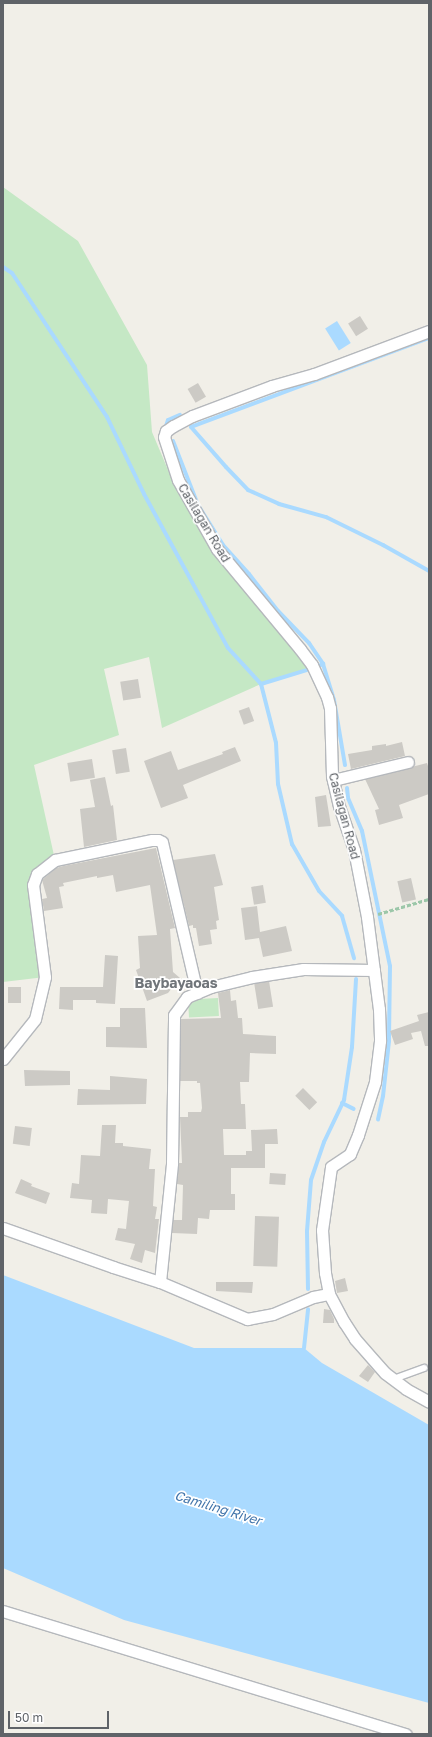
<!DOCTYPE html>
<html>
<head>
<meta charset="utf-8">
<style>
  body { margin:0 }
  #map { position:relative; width:432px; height:1737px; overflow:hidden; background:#f1efe8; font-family:"Golos Text",sans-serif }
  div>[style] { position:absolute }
  .green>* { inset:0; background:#c5e8c5; transform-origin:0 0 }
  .water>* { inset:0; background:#aadaff; transform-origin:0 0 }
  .stream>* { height:4px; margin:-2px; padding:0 2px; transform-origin:2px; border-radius:2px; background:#aadaff }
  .building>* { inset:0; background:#cccac5; transform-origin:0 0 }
  .path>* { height:2.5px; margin-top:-1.25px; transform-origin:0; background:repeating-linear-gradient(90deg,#9cc7a9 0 4px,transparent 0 6px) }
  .roads { filter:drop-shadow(1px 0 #b5b8bc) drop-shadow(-1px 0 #b5b8bc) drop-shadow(0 1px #b5b8bc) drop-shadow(0 -1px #b5b8bc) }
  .lane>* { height:5.5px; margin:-2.75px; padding:0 2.75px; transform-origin:2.75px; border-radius:2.75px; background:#fff }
  .street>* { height:11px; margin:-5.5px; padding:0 5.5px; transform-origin:5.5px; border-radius:5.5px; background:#fff }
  span { translate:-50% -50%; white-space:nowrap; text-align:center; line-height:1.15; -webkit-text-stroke:3.5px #fff; paint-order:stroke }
  .street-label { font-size:12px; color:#5f6368 }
  .water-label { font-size:13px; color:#4174aa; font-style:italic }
  .quarter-label { font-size:14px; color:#70757a; font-weight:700 }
  .frame { position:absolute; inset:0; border:4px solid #5f6368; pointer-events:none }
  .scale { position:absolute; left:8px; top:1711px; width:101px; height:18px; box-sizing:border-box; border:2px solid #5f6368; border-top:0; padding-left:5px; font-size:12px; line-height:14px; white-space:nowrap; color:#5f6368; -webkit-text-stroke:3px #fff; paint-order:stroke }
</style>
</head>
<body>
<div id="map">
  <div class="green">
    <div style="clip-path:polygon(3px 187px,78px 241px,147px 365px,152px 432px,171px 477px,217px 549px,313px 667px,261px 684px,162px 728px,149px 657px,104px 669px,119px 735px,34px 765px,55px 860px,37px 874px,45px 977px,3px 982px)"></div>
    <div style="left:218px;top:998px;width:18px;height:30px;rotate:87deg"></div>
  </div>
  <div class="water">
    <div style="left:337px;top:321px;width:26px;height:14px;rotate:58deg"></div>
    <div style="clip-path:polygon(3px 1275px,194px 1348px,304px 1348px,322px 1363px,429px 1425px,429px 1703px,124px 1620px,3px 1568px)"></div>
  </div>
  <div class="stream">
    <div style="left:3px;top:267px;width:11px;rotate:34deg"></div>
    <div style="left:12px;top:273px;width:173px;rotate:56.6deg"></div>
    <div style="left:107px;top:417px;width:85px;rotate:64.3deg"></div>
    <div style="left:144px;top:494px;width:175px;rotate:61.4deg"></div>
    <div style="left:228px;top:648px;width:49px;rotate:47.5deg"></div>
    <div style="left:261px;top:684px;width:51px;rotate:-17deg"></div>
    <div style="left:429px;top:338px;width:254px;rotate:159.5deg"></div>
    <div style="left:191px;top:427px;width:53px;rotate:48.8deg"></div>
    <div style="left:226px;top:467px;width:32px;rotate:46deg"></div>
    <div style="left:248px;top:490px;width:34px;rotate:24deg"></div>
    <div style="left:279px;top:504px;width:49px;rotate:15.5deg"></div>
    <div style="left:326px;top:517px;width:64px;rotate:26.2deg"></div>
    <div style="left:383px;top:545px;width:53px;rotate:29.5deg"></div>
    <div style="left:166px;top:426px;width:6px;rotate:-72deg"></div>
    <div style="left:168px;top:420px;width:13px;rotate:-23deg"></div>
    <div style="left:173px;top:441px;width:69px;rotate:68.7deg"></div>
    <div style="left:198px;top:505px;width:47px;rotate:58deg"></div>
    <div style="left:223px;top:545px;width:39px;rotate:48deg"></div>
    <div style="left:249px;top:574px;width:47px;rotate:51.9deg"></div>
    <div style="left:278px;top:611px;width:45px;rotate:45.9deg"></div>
    <div style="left:309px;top:643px;width:25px;rotate:56deg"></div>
    <div style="left:316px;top:667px;width:8px;rotate:-23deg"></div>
    <div style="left:323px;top:664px;width:38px;rotate:73deg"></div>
    <div style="left:334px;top:700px;width:66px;rotate:80.4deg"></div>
    <div style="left:261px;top:684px;width:61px;rotate:75.7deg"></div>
    <div style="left:276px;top:743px;width:41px;rotate:87.2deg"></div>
    <div style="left:278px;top:784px;width:62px;rotate:76.9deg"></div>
    <div style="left:292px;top:844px;width:54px;rotate:60.1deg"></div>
    <div style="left:319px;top:891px;width:34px;rotate:47deg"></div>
    <div style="left:342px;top:916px;width:44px;rotate:74.1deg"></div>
    <div style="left:347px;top:788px;width:10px;rotate:84deg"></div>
    <div style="left:348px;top:798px;width:36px;rotate:67deg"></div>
    <div style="left:362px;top:831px;width:138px;rotate:78.3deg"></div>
    <div style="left:390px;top:966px;width:75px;rotate:90.8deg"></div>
    <div style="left:389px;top:1041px;width:55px;rotate:96.2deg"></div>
    <div style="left:383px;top:1096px;width:24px;rotate:102deg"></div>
    <div style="left:342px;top:1103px;width:13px;rotate:27deg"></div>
    <div style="left:308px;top:1289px;width:58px;rotate:-91deg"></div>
    <div style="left:307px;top:1231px;width:51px;rotate:-85.5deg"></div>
    <div style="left:311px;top:1180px;width:40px;rotate:-71.1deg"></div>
    <div style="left:324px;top:1142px;width:47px;rotate:-64.5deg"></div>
    <div style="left:344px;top:1100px;width:54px;rotate:-81.4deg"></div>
    <div style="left:352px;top:1047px;width:68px;rotate:-86.6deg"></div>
    <div style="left:304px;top:1348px;width:39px;rotate:-84deg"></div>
  </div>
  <div class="building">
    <div style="left:360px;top:316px;width:15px;height:14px;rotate:58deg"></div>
    <div style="left:198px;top:383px;width:16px;height:12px;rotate:60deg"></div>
    <div style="left:138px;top:679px;width:19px;height:18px;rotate:81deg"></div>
    <div style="left:249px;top:707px;width:15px;height:11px;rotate:70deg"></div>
    <div style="clip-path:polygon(402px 742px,405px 756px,351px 769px,348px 754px,372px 750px,372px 746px,386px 744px,386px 746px)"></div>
    <div style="clip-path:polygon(235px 747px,241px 761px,183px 785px,188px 798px,161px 808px,144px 761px,171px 751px,178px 770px,223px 754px,222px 752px)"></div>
    <div style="left:126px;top:748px;width:24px;height:14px;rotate:81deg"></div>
    <div style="left:92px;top:759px;width:19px;height:25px;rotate:81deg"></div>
    <div style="clip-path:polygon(427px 763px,429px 769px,429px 794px,399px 805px,403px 818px,379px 825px,375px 810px,379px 809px,365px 779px)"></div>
    <div style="clip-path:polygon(105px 777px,111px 806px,113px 805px,117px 840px,84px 847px,80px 809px,95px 807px,90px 780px)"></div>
    <div style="clip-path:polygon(326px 795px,331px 826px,318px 827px,315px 797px)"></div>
    <div style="clip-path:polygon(156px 848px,175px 928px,170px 929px,173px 972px,180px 978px,168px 993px,147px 1001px,136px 970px,140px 968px,138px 936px,157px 935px,150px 885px,116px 892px,113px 875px,97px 878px,97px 876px,63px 883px,64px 886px,59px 887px,63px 908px,44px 911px,42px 899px,47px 898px,42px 880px,56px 868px,63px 866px)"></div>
    <div style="clip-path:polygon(215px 854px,223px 885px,214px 887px,219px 920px,216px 921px,217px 929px,210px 930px,212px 944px,199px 946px,196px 928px,193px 928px,193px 925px,189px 926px,173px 860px)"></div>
    <div style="left:411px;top:878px;width:22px;height:14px;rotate:77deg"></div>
    <div style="left:263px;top:885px;width:18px;height:12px;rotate:81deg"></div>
    <div style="clip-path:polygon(257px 906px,260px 932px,286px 926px,292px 951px,263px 957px,259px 938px,245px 940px,241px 908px)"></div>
    <div style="clip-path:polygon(105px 955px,118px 956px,115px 1004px,96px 1003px,96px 1000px,73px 1000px,73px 1010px,59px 1009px,60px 987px,103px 987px)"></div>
    <div style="left:269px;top:981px;width:26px;height:15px;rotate:81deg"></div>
    <div style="left:8px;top:987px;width:13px;height:16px"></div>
    <div style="clip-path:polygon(230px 990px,231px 1001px,236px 1000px,238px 1018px,242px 1018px,243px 1034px,276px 1036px,276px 1054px,250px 1053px,249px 1082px,240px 1082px,241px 1104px,245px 1104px,246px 1129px,223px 1129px,224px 1155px,246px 1155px,246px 1151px,252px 1151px,251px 1130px,277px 1129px,278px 1144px,265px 1144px,265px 1168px,231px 1168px,231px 1194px,235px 1194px,235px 1210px,210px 1210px,209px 1219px,198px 1218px,197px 1234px,172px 1233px,173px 1220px,182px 1220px,183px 1185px,177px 1184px,179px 1163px,182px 1163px,180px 1117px,188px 1117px,188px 1112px,201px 1112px,202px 1108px,200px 1083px,197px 1083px,197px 1081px,180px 1081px,181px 1019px,221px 1018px,218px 993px)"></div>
    <div style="clip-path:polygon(120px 1008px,145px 1008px,147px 1048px,106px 1047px,106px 1027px,120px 1027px)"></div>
    <div style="clip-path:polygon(429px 1012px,429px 1046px,425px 1046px,421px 1031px,411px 1033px,413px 1039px,395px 1045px,390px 1031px,419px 1021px,417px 1015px)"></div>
    <div style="clip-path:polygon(24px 1070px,70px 1071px,70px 1085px,25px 1086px)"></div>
    <div style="clip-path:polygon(110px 1076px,147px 1079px,146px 1104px,77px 1105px,78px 1089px,110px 1090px)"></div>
    <div style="left:303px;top:1088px;width:20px;height:11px;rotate:45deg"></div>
    <div style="clip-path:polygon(102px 1125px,116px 1125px,115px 1143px,123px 1143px,123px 1146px,151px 1149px,149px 1169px,155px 1169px,153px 1206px,157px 1207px,155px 1219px,159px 1219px,155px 1253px,145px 1250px,142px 1263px,130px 1259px,135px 1244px,115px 1240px,118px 1228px,126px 1229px,129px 1201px,108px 1199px,107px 1214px,91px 1213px,92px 1200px,70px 1198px,72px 1183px,79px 1184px,81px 1155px,100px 1156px)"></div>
    <div style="left:15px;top:1126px;width:17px;height:18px;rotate:7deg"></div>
    <div style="left:270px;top:1173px;width:16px;height:11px;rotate:4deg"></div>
    <div style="clip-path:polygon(21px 1179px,32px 1184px,31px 1186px,50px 1193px,46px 1204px,15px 1193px)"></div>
    <div style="left:255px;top:1216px;width:24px;height:50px;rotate:2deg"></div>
    <div style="clip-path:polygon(345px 1278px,348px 1291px,337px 1293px,335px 1281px)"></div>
    <div style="clip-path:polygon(216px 1282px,253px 1282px,252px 1293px,216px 1291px)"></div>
    <div style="clip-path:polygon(324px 1309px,330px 1310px,334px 1319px,334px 1323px,323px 1323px)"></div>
    <div style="clip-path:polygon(368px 1365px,375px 1372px,368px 1382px,359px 1376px)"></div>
  </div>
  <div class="path">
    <div style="left:378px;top:914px;width:53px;rotate:-16.4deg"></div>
  </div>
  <div class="roads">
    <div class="lane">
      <div style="left:394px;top:1379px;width:32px;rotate:-20deg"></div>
    </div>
    <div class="street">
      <div style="left:429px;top:331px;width:123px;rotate:159.5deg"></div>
      <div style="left:314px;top:374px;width:44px;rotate:164.1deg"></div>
      <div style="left:272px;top:386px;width:85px;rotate:159.4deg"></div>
      <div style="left:192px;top:416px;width:21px;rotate:152deg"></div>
      <div style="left:173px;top:426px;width:9px;rotate:144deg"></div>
      <div style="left:166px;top:431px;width:6px;rotate:108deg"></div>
      <div style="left:164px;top:437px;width:45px;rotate:72deg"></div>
      <div style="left:178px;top:480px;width:79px;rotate:60.5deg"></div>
      <div style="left:217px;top:549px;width:130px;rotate:50.3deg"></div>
      <div style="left:300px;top:649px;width:20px;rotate:53deg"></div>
      <div style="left:312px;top:665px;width:35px;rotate:65deg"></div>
      <div style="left:327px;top:697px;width:11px;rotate:75deg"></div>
      <div style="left:330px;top:708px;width:68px;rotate:88.3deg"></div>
      <div style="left:332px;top:776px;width:31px;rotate:77deg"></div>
      <div style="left:339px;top:806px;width:46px;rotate:71.2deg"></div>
      <div style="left:354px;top:850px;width:68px;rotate:79deg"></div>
      <div style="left:367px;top:917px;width:93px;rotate:82.6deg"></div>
      <div style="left:379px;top:1009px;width:32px;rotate:88deg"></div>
      <div style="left:380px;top:1041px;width:41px;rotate:97deg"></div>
      <div style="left:375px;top:1082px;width:56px;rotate:107.8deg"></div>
      <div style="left:358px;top:1135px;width:21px;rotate:113deg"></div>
      <div style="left:350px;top:1154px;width:23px;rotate:146deg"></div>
      <div style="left:331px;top:1167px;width:64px;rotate:98.1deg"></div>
      <div style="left:322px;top:1230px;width:43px;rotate:86deg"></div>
      <div style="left:325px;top:1273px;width:21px;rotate:79deg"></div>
      <div style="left:329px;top:1294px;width:32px;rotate:62deg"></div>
      <div style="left:344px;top:1322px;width:20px;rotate:57deg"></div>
      <div style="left:355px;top:1339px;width:45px;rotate:48.6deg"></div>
      <div style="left:385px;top:1373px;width:26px;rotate:37deg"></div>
      <div style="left:406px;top:1389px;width:26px;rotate:29deg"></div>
      <div style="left:333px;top:780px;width:77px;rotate:-13.5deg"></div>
      <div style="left:3px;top:1059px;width:51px;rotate:-51.3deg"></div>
      <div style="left:35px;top:1019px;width:43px;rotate:-76.6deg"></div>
      <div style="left:45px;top:977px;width:93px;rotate:-97.4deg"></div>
      <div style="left:33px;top:885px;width:12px;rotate:-70deg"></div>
      <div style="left:37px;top:874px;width:23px;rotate:-38deg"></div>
      <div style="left:55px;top:860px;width:99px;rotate:-11.7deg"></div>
      <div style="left:152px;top:840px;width:6px"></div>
      <div style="left:158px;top:840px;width:4px;rotate:27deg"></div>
      <div style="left:162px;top:842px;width:155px;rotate:76.9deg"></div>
      <div style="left:3px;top:1228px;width:117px;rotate:19.5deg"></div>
      <div style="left:113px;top:1267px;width:49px;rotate:17.7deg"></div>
      <div style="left:160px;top:1282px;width:95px;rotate:23deg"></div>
      <div style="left:247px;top:1319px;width:26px;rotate:-11deg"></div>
      <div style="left:273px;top:1314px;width:43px;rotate:-23deg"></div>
      <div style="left:313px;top:1297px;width:16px;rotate:-11deg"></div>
      <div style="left:160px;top:1282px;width:120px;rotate:-84.2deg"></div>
      <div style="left:172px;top:1163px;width:148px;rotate:-89.2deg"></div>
      <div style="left:174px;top:1015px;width:22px;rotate:-54deg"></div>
      <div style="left:187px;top:997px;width:26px;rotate:-23deg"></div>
      <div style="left:211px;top:987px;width:42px;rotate:-13.7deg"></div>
      <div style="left:252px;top:977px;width:52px;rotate:-8.9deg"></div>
      <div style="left:303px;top:969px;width:71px;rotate:0.8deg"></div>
      <div style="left:3px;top:1611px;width:421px;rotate:17deg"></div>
    </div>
  </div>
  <div class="street-label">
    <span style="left:204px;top:523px;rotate:59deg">Casilagan Road</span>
    <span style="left:344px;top:816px;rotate:75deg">Casilagan Road</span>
  </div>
  <div class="water-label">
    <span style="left:218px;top:1508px;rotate:17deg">Camiling River</span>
  </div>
  <div class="quarter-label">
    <span style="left:176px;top:983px">Baybayaoas</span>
  </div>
  <div class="frame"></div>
  <div class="scale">50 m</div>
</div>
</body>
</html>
